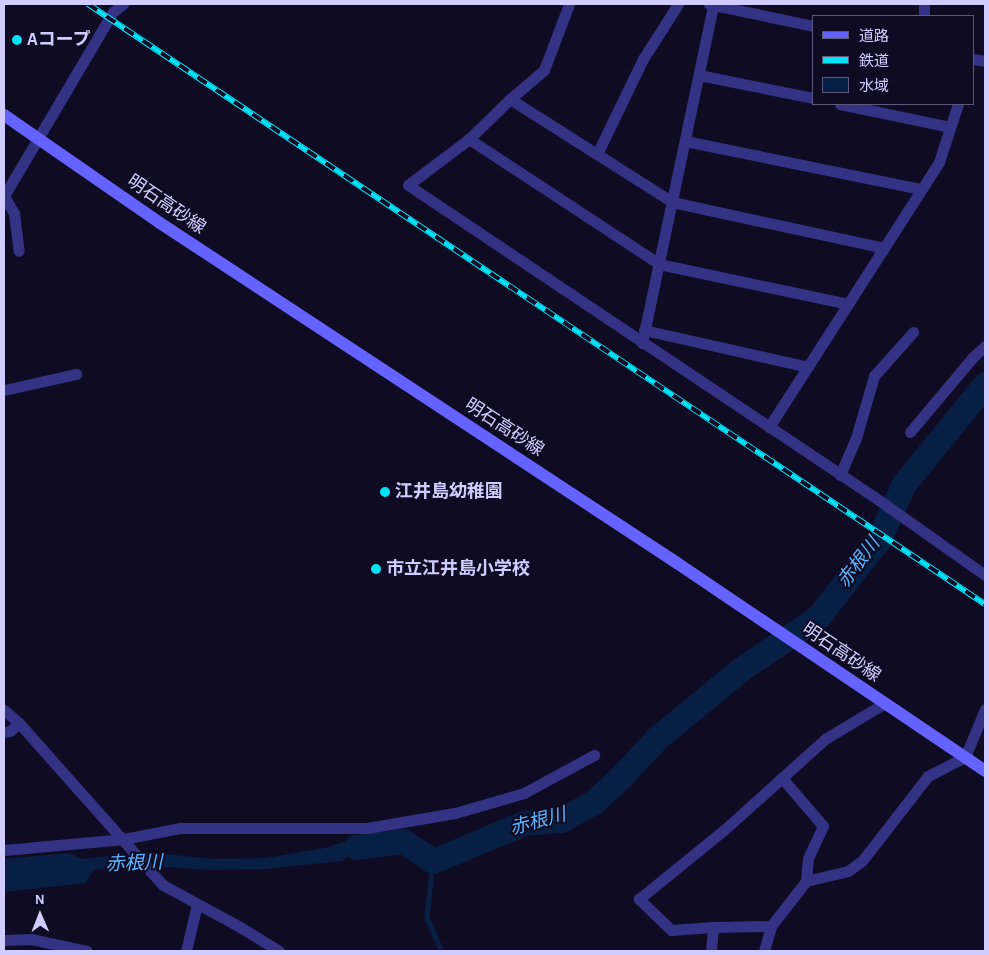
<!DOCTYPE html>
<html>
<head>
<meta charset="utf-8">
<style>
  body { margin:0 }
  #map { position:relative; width:989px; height:955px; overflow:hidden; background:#0f0b22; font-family:"Alegreya Sans","Noto Sans JP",sans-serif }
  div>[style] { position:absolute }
  .water>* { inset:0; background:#071f45 }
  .stream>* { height:4.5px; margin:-2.25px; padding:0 2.25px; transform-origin:2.25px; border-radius:2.25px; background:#071f45 }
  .river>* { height:25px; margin:-12.5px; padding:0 12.5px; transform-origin:12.5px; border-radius:12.5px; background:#071f45 }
  .street>* { height:11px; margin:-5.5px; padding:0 5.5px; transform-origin:5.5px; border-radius:5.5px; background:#343285 }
  .secondary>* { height:12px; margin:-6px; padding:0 6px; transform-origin:6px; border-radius:6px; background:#6463ff }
  .rail>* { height:5.5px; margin-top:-2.75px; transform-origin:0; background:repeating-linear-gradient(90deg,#0f0b22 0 11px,#00e2f7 0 22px); box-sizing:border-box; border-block:1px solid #00e2f7 }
  .dots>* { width:14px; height:14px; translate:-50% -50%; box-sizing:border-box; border:2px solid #0f0b22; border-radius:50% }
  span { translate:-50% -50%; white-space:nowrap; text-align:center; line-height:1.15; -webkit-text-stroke:4px #0f0b22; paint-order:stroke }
  .poi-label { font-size:18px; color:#d1ccff; font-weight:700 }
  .left { translate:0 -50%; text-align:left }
  .street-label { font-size:18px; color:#d1ccff }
  .water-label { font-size:19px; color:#5ab5ff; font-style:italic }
  .frame { position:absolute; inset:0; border:5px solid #d1ccff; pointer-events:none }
  .legend { position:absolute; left:812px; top:15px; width:162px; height:90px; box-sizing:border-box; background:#0f0b22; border:1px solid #5d587a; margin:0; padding:6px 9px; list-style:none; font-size:15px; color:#d1ccff }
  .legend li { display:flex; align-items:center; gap:10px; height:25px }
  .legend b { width:25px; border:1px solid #5d587a }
  .north { position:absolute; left:15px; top:890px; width:50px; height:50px; -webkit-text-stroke:4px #0f0b22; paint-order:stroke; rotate:359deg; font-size:14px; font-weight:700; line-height:20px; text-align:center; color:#d1ccff }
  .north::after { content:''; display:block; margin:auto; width:18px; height:22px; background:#d1ccff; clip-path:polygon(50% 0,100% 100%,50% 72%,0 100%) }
</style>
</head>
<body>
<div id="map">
  <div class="water">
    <div style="clip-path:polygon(347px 841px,391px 843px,355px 852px,342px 861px,265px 869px,209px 870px,154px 866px,94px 870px,86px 883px,4px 892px,4px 859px,69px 853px,82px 859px,148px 852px,211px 859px,266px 858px,324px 848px)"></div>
  </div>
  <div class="stream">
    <div style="left:433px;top:861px;width:57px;rotate:96deg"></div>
    <div style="left:427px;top:918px;width:36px;rotate:66deg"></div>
  </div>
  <div class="river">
    <div style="left:356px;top:847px;width:47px;rotate:-7.3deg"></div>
    <div style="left:403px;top:841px;width:36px;rotate:34deg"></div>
    <div style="left:433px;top:861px;width:99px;rotate:-22.7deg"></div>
    <div style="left:524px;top:823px;width:37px;rotate:-5deg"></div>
    <div style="left:561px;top:820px;width:39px;rotate:-29deg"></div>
    <div style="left:595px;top:801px;width:33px;rotate:-43deg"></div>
    <div style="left:619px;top:779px;width:56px;rotate:-47.2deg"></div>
    <div style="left:657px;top:738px;width:109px;rotate:-39.4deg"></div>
    <div style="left:741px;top:669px;width:93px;rotate:-34deg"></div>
    <div style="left:818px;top:617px;width:99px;rotate:-52deg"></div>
    <div style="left:879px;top:539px;width:59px;rotate:-66deg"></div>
    <div style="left:903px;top:485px;width:130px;rotate:-50.9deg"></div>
  </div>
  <div class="street">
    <div style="left:569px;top:4px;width:71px;rotate:110.7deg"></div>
    <div style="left:544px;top:70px;width:45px;rotate:139.5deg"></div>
    <div style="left:510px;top:99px;width:57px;rotate:135.7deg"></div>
    <div style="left:469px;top:139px;width:76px;rotate:143deg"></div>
    <div style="left:408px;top:185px;width:559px;rotate:33.78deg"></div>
    <div style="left:873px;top:496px;width:137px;rotate:35.2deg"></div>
    <div style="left:709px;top:4px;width:106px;rotate:11.9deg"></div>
    <div style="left:924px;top:16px;width:12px;rotate:-90deg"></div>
    <div style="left:973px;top:59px;width:12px;rotate:9deg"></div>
    <div style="left:699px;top:75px;width:116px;rotate:11.4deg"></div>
    <div style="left:510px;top:99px;width:192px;rotate:32.4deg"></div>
    <div style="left:672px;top:202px;width:217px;rotate:12.2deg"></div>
    <div style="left:840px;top:104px;width:112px;rotate:11.8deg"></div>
    <div style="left:469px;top:139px;width:227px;rotate:33.3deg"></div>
    <div style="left:659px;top:264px;width:193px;rotate:11.9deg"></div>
    <div style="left:685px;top:141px;width:241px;rotate:11.5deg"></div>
    <div style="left:597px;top:154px;width:106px;rotate:-64.2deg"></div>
    <div style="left:643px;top:59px;width:65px;rotate:-57.5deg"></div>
    <div style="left:4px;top:196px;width:214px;rotate:-59.4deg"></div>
    <div style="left:113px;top:12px;width:13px;rotate:-39deg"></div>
    <div style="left:4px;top:196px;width:20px;rotate:60deg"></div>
    <div style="left:14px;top:213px;width:38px;rotate:83deg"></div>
    <div style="left:644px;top:330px;width:168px;rotate:12.7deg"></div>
    <div style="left:642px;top:343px;width:344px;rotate:-78.1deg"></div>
    <div style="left:4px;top:390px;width:74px;rotate:-12.5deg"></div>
    <div style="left:769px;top:427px;width:315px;rotate:-57.3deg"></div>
    <div style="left:939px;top:162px;width:61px;rotate:-71.9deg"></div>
    <div style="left:910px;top:432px;width:97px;rotate:-50deg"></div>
    <div style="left:972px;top:358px;width:18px;rotate:-43deg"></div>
    <div style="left:840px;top:475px;width:40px;rotate:-66.6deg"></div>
    <div style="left:856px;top:438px;width:65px;rotate:-73.8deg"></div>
    <div style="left:874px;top:376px;width:59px;rotate:-48.4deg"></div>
    <div style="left:4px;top:710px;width:20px;rotate:41deg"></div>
    <div style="left:19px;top:723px;width:217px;rotate:48.4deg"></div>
    <div style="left:163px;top:885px;width:88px;rotate:28.6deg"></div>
    <div style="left:240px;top:927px;width:46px;rotate:31.6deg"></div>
    <div style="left:4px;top:732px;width:6px;rotate:-9deg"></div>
    <div style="left:10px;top:731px;width:12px;rotate:-42deg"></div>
    <div style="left:782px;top:778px;width:63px;rotate:49.5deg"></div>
    <div style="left:823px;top:826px;width:35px;rotate:115deg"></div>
    <div style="left:808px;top:858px;width:23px;rotate:95deg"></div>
    <div style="left:4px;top:850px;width:121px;rotate:-5.2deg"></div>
    <div style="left:124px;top:839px;width:56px;rotate:-11.3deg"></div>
    <div style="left:179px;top:828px;width:188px"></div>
    <div style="left:367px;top:828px;width:89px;rotate:-9.7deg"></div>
    <div style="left:455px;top:813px;width:72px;rotate:-16.2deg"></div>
    <div style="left:524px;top:793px;width:80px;rotate:-28.5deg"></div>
    <div style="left:713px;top:927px;width:42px;rotate:175.9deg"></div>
    <div style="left:671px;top:930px;width:45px;rotate:-135.9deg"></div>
    <div style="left:639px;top:899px;width:109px;rotate:-39.1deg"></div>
    <div style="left:724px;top:830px;width:136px;rotate:-42deg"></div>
    <div style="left:825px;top:739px;width:70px;rotate:-31deg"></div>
    <div style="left:4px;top:940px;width:27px;rotate:-2deg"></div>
    <div style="left:31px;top:939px;width:57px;rotate:12.1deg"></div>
    <div style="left:186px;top:951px;width:48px;rotate:-76.8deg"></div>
    <div style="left:711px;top:951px;width:24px;rotate:-85deg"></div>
    <div style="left:713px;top:927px;width:58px;rotate:-1deg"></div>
    <div style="left:771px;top:926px;width:57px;rotate:-52.1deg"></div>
    <div style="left:806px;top:881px;width:43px;rotate:-13.4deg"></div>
    <div style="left:848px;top:871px;width:17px;rotate:-36deg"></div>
    <div style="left:862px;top:861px;width:108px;rotate:-52.2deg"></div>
    <div style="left:928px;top:776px;width:42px;rotate:-27.2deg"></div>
    <div style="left:965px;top:757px;width:52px;rotate:-67.4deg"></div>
    <div style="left:764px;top:951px;width:26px;rotate:-74deg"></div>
  </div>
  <div class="secondary">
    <div style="left:4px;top:115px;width:190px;rotate:34.7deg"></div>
    <div style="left:160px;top:223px;width:619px;rotate:33.33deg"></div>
    <div style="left:677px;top:563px;width:372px;rotate:34deg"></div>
  </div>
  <div class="rail">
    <div style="left:88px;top:4px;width:1079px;rotate:33.78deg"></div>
  </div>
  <div class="dots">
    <div style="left:17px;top:40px;background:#00e2f7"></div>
    <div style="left:385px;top:492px;background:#00e2f7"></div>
    <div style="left:376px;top:569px;background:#00e2f7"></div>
  </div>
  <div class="poi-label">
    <span class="left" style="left:27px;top:40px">Aコープ</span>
    <span class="left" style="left:395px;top:492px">江井島幼稚園</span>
    <span class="left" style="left:386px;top:569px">市立江井島小学校</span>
  </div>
  <div class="street-label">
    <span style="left:166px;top:205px;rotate:34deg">明石高砂線</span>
    <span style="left:504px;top:428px;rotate:33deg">明石高砂線</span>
    <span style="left:841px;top:653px;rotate:34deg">明石高砂線</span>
  </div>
  <div class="water-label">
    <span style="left:859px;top:563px;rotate:-53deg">赤根川</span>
    <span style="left:538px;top:822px;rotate:-15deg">赤根川</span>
    <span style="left:134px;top:864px;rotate:-2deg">赤根川</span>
  </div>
  <div class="frame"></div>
  <ul class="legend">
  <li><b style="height:6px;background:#6463ff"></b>道路</li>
  <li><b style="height:6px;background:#00e2f7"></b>鉄道</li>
  <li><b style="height:14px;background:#071f45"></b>水域</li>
  </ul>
  <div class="north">N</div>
</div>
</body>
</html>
